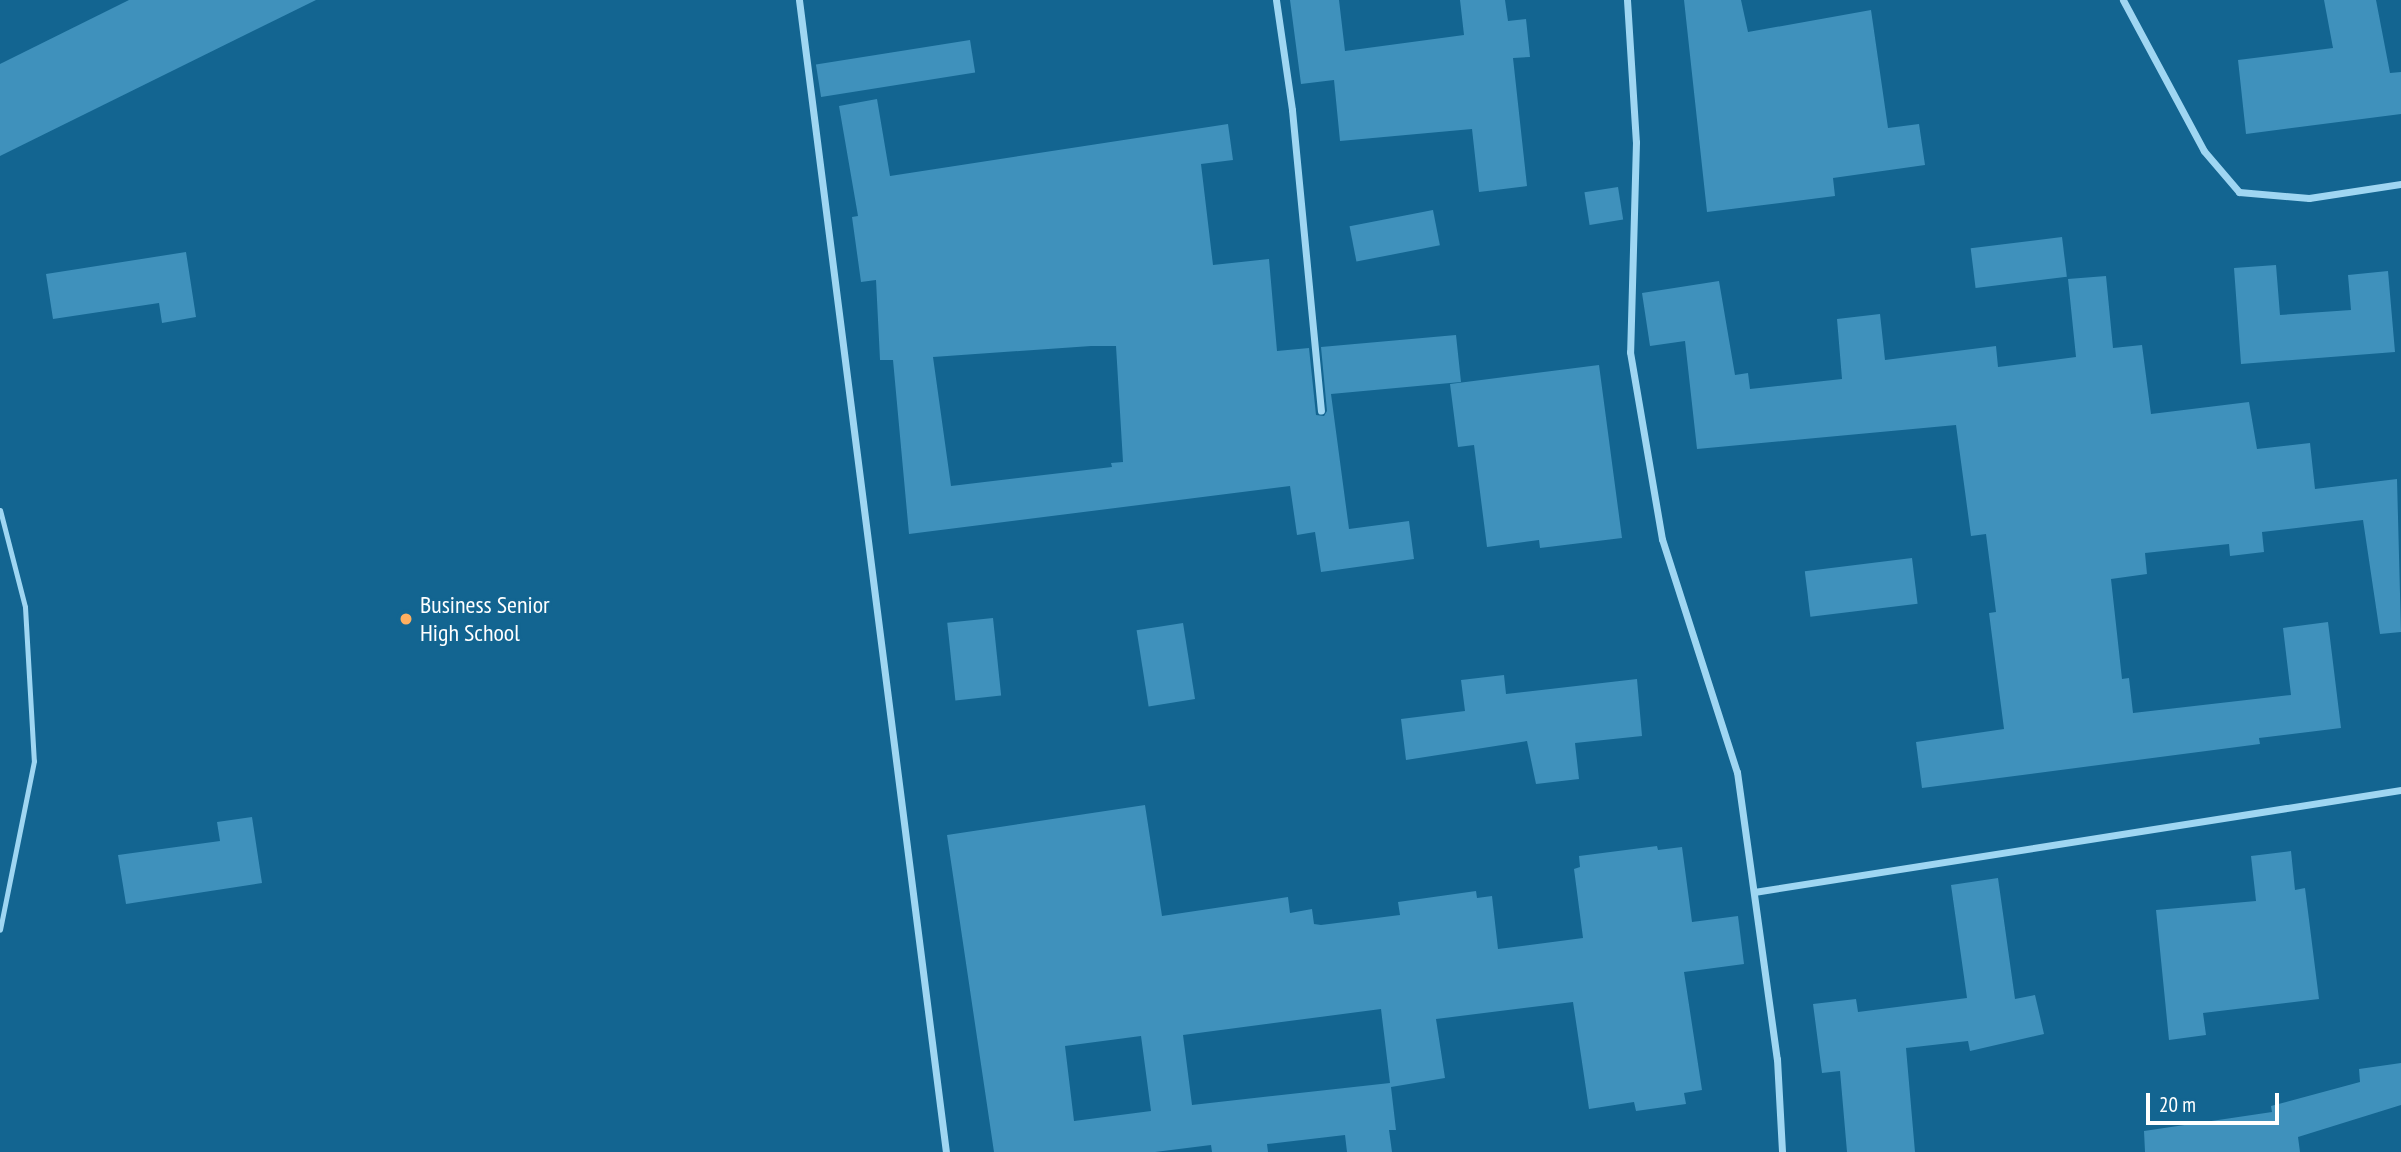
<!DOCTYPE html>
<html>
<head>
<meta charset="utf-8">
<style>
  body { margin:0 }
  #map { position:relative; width:2401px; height:1152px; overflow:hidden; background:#136591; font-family:"PT Sans Narrow",sans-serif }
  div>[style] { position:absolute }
  .building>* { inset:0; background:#3f91bc; transform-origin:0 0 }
  .service>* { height:5px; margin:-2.5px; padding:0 2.5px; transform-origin:2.5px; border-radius:2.5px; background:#9fd6f2 }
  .minor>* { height:7px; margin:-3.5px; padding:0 3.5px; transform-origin:3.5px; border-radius:3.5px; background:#9fd6f2 }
  .dots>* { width:19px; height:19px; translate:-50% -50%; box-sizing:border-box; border:4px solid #136591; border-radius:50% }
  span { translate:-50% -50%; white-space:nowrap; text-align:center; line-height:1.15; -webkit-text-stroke:5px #136591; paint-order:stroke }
  .poi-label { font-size:24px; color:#fff }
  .left { translate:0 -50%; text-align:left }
  .scale { position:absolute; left:2146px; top:1093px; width:133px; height:32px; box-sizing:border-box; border:4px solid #fff; border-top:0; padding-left:9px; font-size:21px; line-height:24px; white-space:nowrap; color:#fff; -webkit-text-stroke:5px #136591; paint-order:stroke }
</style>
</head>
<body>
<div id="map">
  <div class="building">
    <div style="clip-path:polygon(129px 0,316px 0,0 156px,0 64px)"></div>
    <div style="clip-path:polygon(1290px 0,1339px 0,1345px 51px,1464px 35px,1460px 0,1505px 0,1508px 21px,1526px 19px,1530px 57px,1513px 58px,1527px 186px,1479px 192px,1472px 129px,1340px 141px,1334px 80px,1301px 84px)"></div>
    <div style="clip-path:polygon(1684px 0,1741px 0,1748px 32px,1871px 10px,1888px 128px,1919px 124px,1925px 165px,1833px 178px,1835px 196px,1707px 212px)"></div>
    <div style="clip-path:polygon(2324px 0,2376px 0,2390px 73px,2401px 72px,2401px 114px,2246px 134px,2238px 60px,2333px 48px)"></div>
    <div style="left:970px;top:40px;width:33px;height:156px;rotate:81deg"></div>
    <div style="clip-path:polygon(evenodd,877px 99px,890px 176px,1228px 124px,1233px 160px,1201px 164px,1213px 265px,1269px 259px,1277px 351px,1309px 348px,1316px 415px,1324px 416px,1327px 411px,1321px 347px,1456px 335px,1461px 382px,1331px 394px,1349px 529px,1409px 521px,1414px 559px,1321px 572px,1315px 532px,1297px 535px,1290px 486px,909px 534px,893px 360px,880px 360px,876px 280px,861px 282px,852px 217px,858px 216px,839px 106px,877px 99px,1091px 346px,1116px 346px,1123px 462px,1111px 463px,1112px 467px,951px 486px,933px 357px,1091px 346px)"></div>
    <div style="left:1618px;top:187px;width:33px;height:34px;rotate:81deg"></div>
    <div style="left:1433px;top:210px;width:36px;height:85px;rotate:79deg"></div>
    <div style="left:2062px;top:237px;width:40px;height:92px;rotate:83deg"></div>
    <div style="clip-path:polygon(186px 252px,196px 317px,162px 323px,159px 303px,53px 319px,46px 274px)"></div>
    <div style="clip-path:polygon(2276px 265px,2280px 315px,2351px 310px,2348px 275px,2388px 271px,2395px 352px,2241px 364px,2234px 268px)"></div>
    <div style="clip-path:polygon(2106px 276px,2113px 348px,2142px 345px,2151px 414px,2249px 402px,2257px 449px,2310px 443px,2315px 489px,2397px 479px,2401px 632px,2380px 634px,2363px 520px,2262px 532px,2264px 552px,2230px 556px,2229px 544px,2145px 553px,2147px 574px,2111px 579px,2122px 679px,2129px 678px,2133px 713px,2291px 695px,2283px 628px,2328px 622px,2341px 728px,2259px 738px,2260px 744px,1922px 788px,1916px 742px,2004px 729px,1989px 613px,1996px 612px,1986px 534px,1971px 536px,1956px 425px,1697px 449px,1685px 341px,1650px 346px,1642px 293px,1719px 281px,1735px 375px,1748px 373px,1750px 389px,1842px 379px,1837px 319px,1880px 314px,1885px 360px,1996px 346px,1998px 367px,2076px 357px,2068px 279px)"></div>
    <div style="clip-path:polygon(1599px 365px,1622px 538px,1540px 548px,1539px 540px,1487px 547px,1474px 445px,1458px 447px,1450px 384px)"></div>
    <div style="left:1912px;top:558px;width:46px;height:108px;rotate:83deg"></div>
    <div style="left:993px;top:618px;width:78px;height:46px;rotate:84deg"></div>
    <div style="left:1183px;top:623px;width:77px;height:47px;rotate:81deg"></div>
    <div style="clip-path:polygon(1504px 675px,1506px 694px,1637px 679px,1642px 736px,1575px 743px,1579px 779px,1536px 784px,1527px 741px,1406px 760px,1401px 719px,1465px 711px,1461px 680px)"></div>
    <div style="clip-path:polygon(evenodd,1145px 805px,1162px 916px,1288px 897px,1290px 913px,1312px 909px,1314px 924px,1321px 925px,1400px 915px,1398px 902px,1476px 891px,1477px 898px,1492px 896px,1498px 949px,1583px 938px,1574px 869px,1580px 867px,1579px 856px,1657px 846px,1658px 850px,1682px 847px,1692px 922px,1738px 916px,1744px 964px,1684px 972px,1702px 1090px,1684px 1093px,1686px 1104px,1636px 1111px,1634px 1102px,1589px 1109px,1573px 1002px,1436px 1019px,1445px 1078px,1391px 1087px,1396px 1130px,1389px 1130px,1392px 1152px,1347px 1152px,1345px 1135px,1267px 1144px,1268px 1152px,1212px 1152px,1211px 1145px,1155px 1152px,994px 1152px,947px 835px,1145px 805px,1381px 1009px,1390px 1083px,1192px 1105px,1183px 1035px,1381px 1009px,1145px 805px,1141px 1036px,1151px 1111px,1074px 1121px,1065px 1046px,1141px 1036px)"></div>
    <div style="clip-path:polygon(252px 817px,262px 883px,126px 904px,118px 855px,220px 841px,217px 822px)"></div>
    <div style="clip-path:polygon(2291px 851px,2295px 890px,2305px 888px,2319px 999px,2203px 1013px,2206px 1035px,2169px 1040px,2156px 910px,2256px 901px,2251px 856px)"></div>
    <div style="clip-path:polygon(1998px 878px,2015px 999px,2035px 995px,2044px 1034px,1970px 1051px,1968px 1041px,1906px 1048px,1915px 1152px,1847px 1152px,1840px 1071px,1822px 1073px,1813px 1004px,1856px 999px,1858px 1012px,1967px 998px,1951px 885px)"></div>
    <div style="clip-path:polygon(2401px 1063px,2401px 1105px,2298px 1137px,2300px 1152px,2145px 1152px,2144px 1131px,2272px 1112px,2271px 1106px,2360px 1082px,2359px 1069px)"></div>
  </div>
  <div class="service">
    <div style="left:0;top:510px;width:100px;rotate:75.5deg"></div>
    <div style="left:25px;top:607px;width:154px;rotate:86.7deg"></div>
    <div style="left:34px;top:761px;width:172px;rotate:101.4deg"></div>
  </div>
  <div class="minor">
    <div style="left:799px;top:0;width:1161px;rotate:82.73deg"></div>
    <div style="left:1276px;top:0;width:111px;rotate:81.7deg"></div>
    <div style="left:1292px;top:110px;width:302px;rotate:84.5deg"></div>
    <div style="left:1627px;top:0;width:142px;rotate:86.4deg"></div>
    <div style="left:1636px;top:142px;width:210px;rotate:91.6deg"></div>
    <div style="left:1630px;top:352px;width:190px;rotate:80.3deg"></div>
    <div style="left:1662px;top:539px;width:245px;rotate:72.2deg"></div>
    <div style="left:1737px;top:772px;width:290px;rotate:82.1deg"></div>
    <div style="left:1777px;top:1059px;width:93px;rotate:86.9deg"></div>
    <div style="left:2123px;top:0;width:171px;rotate:61.8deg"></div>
    <div style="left:2204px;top:151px;width:54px;rotate:49.5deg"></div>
    <div style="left:2239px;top:192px;width:70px;rotate:4.9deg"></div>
    <div style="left:2309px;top:198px;width:93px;rotate:-8.7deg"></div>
    <div style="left:1754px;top:892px;width:655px;rotate:-8.96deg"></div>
  </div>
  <div class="dots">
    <div style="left:406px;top:619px;background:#ffaf60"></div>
  </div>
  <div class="poi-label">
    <span class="left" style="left:420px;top:619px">Business Senior<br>High School</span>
  </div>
  <div class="scale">20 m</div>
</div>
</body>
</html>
